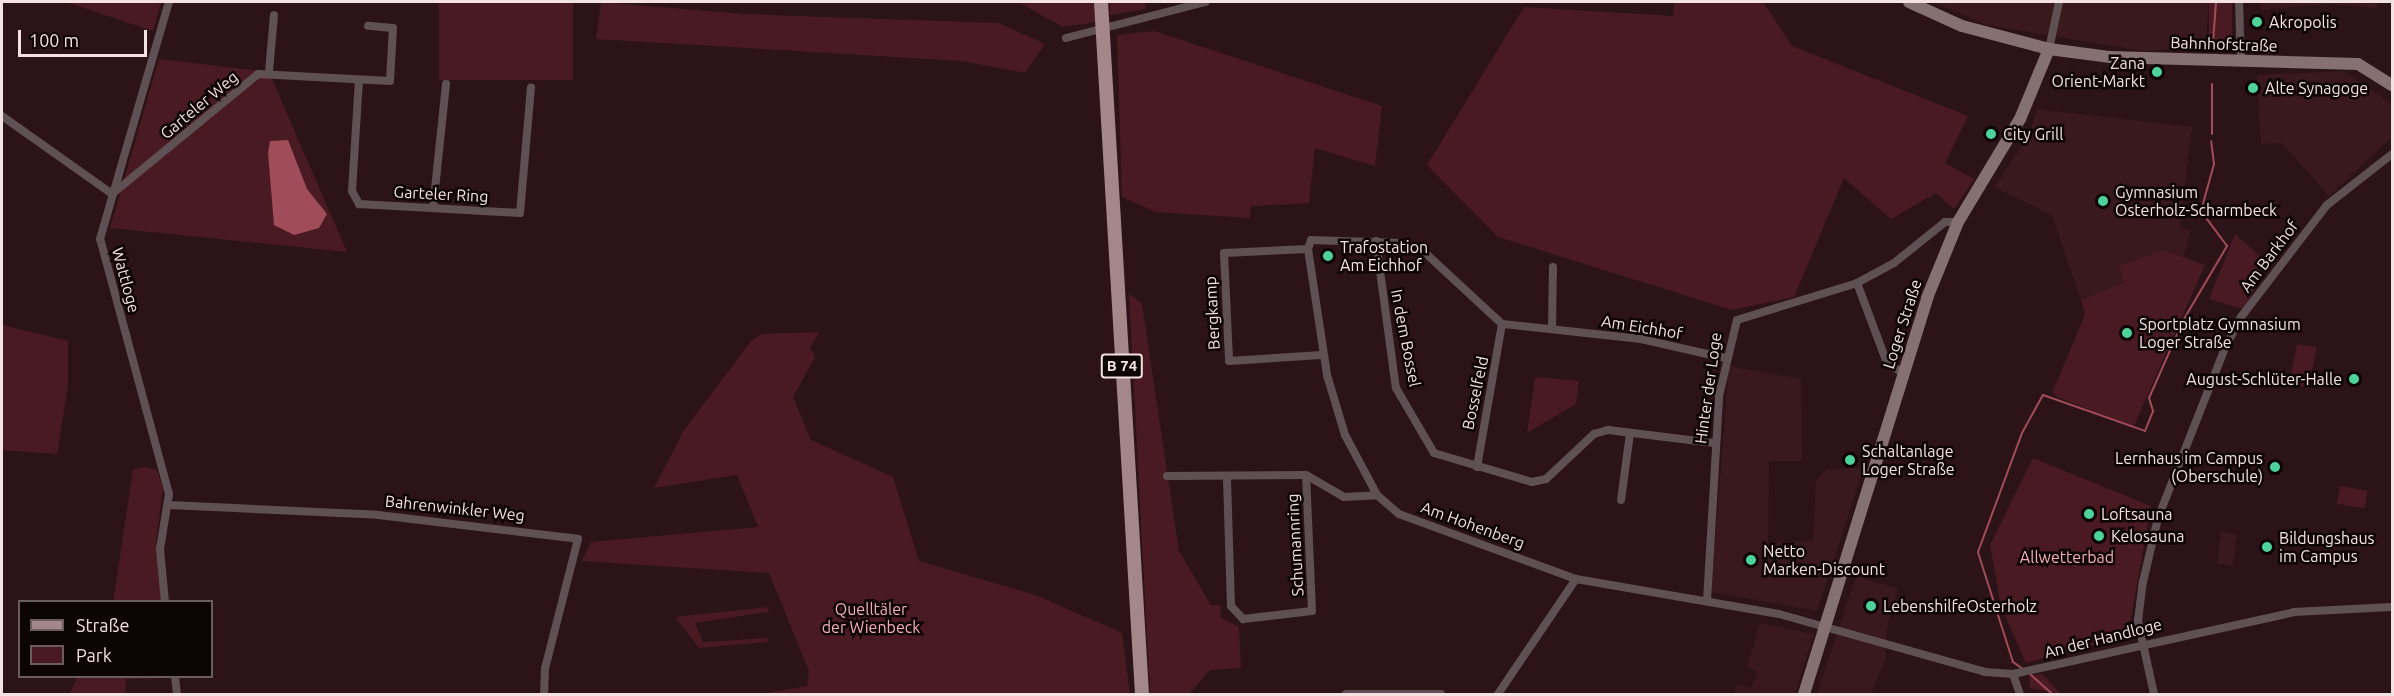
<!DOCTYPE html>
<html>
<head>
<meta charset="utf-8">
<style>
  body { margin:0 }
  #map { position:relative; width:2394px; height:696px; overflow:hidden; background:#2c1317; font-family:Ubuntu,sans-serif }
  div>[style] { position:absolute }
  .built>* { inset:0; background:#39191e; transform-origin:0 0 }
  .green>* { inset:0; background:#4a1a23; transform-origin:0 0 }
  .water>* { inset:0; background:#a04c59 }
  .stream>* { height:2px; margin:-1px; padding:0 1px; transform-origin:1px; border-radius:1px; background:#a04c59 }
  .street>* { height:8px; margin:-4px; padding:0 4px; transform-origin:4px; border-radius:4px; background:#5f5153 }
  .secondary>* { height:12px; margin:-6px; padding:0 6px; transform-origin:6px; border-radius:6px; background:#857072 }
  .primary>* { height:14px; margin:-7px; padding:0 7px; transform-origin:7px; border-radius:7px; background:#a3878a }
  .dots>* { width:16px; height:16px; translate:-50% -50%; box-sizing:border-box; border:3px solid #0d0405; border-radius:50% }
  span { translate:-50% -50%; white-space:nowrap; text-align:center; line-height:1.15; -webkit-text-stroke:5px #0d0405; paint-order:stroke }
  .shield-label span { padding:2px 4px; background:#0d0405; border:2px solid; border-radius:4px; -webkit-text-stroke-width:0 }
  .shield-label { font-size:15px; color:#f4e2e3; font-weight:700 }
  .poi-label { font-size:16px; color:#f4e2e3 }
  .left { translate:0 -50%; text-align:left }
  .right { translate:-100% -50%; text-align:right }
  .street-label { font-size:16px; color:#f4e2e3 }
  .park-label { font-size:16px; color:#f6aeb6 }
  .frame { position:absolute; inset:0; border:3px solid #f4e2e3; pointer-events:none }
  .legend { position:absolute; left:18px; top:600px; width:195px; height:78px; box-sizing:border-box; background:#0d0405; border:2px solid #695d5e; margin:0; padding:8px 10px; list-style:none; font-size:18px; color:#f4e2e3 }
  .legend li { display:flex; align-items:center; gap:12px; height:30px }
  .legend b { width:30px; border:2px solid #695d5e }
  .scale { position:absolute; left:18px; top:30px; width:129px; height:27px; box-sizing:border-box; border:3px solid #f4e2e3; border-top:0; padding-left:8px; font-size:18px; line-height:21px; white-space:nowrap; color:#f4e2e3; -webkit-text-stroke:4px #0d0405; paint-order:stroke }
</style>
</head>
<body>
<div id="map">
  <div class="built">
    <div style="clip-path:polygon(1933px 2px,2209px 2px,2205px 47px,2142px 51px,1987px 25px)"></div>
    <div style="clip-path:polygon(2260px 2px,2377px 2px,2377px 8px,2326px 4px,2261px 10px)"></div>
    <div style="clip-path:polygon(2343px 71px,2392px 104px,2392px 137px,2329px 196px,2282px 143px,2261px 144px,2257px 75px)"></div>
    <div style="clip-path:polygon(2038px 109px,2192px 127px,2180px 226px,2191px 231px,2183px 257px,2164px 250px,2119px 267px,2123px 283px,2081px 300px,2052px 215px,1994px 187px,2027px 138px)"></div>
    <div style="clip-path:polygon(1729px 366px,1801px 379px,1802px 461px,1769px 461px,1768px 542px,1813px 541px,1816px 480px,1826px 470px,1864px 467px,1817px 611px,1711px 592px)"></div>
    <div style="left:2221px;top:532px;width:16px;height:32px;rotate:7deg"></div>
    <div style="clip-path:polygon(1856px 576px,1898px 589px,1886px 631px,1886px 657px,1871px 694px,1817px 694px)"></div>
    <div style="clip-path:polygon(1760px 623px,1814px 634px,1795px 694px,1733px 694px,1737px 684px,1752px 688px,1757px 671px,1747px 667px)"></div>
  </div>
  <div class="green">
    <div style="clip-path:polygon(66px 2px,161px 2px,153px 31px)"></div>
    <div style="left:439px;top:2px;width:134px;height:78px"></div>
    <div style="clip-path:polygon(601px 2px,744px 14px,999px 23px,1045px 44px,1025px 73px,962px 61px,596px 39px)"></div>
    <div style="clip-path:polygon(1018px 2px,1095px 2px,1096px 22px,1063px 27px)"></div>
    <div style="clip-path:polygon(1110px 2px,1145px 2px,1145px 9px,1110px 15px)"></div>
    <div style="clip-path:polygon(1674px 2px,1763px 2px,1792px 46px,1968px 116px,1945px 163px,1974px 179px,1954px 209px,1936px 193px,1891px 219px,1844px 178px,1794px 297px,1732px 310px,1498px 237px,1427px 165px,1524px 7px,1673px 16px)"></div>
    <div style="left:2209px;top:2px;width:23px;height:45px"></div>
    <div style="clip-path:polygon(1154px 31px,1382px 106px,1375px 166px,1315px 148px,1309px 203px,1251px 206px,1250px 218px,1156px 212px,1122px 197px,1117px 35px)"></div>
    <div style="clip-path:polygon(159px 59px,269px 72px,347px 252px,110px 228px)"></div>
    <div style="clip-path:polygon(2235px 234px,2259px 255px,2253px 292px,2243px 309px,2209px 299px)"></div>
    <div style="clip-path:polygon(2164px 250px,2205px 265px,2133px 428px,2058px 397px,2052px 393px,2085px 315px,2081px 300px,2123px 283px,2119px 266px)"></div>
    <div style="clip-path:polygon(1129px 293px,1142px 304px,1179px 551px,1211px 605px,1220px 605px,1221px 618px,1239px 627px,1241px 668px,1210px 670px,1189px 694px,1150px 694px)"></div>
    <div style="clip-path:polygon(2px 325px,68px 341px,68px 387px,57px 454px,2px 450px)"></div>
    <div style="clip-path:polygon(819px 332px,810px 348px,815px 357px,793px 397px,811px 440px,893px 477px,919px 561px,1038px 596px,1122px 633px,1130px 694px,761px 694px,807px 686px,809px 671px,769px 573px,582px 561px,591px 542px,758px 527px,737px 475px,654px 488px,684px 430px,752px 340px,762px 334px)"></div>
    <div style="left:2297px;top:344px;width:20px;height:41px;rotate:11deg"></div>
    <div style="clip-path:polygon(1535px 377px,1579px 381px,1576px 404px,1527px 433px)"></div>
    <div style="clip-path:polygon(2033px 458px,2151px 506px,2128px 635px,2026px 663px,2001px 607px,1990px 545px)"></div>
    <div style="clip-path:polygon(145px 467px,157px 470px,163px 489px,156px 541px,164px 601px,113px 602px,133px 470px)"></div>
    <div style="left:2340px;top:486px;width:28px;height:18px;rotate:10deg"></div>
    <div style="clip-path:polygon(769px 607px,768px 612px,695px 623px,703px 642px,767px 638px,768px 642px,699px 648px,675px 617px)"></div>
    <div style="clip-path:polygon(2042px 674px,2046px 678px,2061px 694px,2030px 688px,2029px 676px)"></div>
    <div style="clip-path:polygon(78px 677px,171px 677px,171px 678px,126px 679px,125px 694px,69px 694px)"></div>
  </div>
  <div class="water">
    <div style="clip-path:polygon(288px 140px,307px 189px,327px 214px,319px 228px,294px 235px,274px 225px,268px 153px,270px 141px)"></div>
  </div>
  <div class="stream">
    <div style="left:2213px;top:43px;width:41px;rotate:-85.8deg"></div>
    <div style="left:2212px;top:134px;width:50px;rotate:-90deg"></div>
    <div style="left:2023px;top:669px;width:12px;rotate:-145deg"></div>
    <div style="left:2013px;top:662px;width:115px;rotate:-107.7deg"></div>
    <div style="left:1978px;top:552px;width:127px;rotate:-69.7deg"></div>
    <div style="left:2022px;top:433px;width:43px;rotate:-61.1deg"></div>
    <div style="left:2043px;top:395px;width:108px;rotate:19.4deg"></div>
    <div style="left:2145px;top:431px;width:22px;rotate:-68deg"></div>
    <div style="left:2153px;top:411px;width:14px;rotate:-107deg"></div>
    <div style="left:2149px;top:398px;width:86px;rotate:-66.1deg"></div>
    <div style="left:2184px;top:319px;width:85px;rotate:-59.5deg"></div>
    <div style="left:2227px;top:246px;width:44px;rotate:-126.6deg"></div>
    <div style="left:2201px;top:211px;width:49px;rotate:-74.5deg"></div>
    <div style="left:2214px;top:164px;width:23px;rotate:-97deg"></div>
    <div style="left:2030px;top:674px;width:30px;rotate:42deg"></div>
  </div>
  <div class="street">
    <div style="left:2239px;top:2px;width:60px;rotate:88.1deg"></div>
    <div style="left:1066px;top:38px;width:144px;rotate:-14.5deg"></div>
    <div style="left:2049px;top:49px;width:48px;rotate:-78deg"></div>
    <div style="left:269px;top:72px;width:57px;rotate:-85deg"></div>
    <div style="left:359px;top:80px;width:111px;rotate:93.6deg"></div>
    <div style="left:352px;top:191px;width:15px;rotate:62deg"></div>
    <div style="left:359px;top:204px;width:161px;rotate:3.2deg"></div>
    <div style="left:520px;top:213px;width:126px;rotate:-85deg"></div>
    <div style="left:2px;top:116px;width:135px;rotate:35.3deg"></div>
    <div style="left:112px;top:194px;width:189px;rotate:-39.4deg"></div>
    <div style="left:258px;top:74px;width:132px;rotate:3deg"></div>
    <div style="left:390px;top:81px;width:53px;rotate:-86.8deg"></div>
    <div style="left:393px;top:28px;width:25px;rotate:-175deg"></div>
    <div style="left:433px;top:208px;width:125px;rotate:-84deg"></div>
    <div style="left:1376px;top:241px;width:148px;rotate:82.3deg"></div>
    <div style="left:1396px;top:388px;width:75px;rotate:59.7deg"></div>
    <div style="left:1434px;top:453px;width:102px;rotate:16.5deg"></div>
    <div style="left:1532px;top:482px;width:14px;rotate:-12deg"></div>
    <div style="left:1546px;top:479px;width:66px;rotate:-43.2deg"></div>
    <div style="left:1594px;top:434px;width:15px;rotate:-16deg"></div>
    <div style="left:1608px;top:430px;width:107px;rotate:7deg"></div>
    <div style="left:1308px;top:249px;width:84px;rotate:177.3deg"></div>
    <div style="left:1224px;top:253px;width:108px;rotate:87.3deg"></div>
    <div style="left:1229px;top:361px;width:93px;rotate:-3.7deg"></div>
    <div style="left:1857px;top:283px;width:85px;rotate:69.4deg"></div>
    <div style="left:1887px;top:363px;width:19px;rotate:32deg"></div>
    <div style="left:1552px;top:329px;width:62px;rotate:-89.1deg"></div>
    <div style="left:1725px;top:358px;width:86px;rotate:-167.3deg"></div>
    <div style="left:1641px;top:339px;width:140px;rotate:-173.8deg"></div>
    <div style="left:1502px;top:324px;width:109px;rotate:-137.2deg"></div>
    <div style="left:1422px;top:250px;width:23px;rotate:-162deg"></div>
    <div style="left:1400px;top:243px;width:89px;rotate:-178.1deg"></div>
    <div style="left:1311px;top:240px;width:9px;rotate:108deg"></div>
    <div style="left:1308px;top:249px;width:127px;rotate:81.4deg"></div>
    <div style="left:1327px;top:375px;width:63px;rotate:73.3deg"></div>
    <div style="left:1345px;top:435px;width:68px;rotate:61.9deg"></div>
    <div style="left:1377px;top:495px;width:29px;rotate:41deg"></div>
    <div style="left:1399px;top:514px;width:189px;rotate:20.2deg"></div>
    <div style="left:1576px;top:579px;width:206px;rotate:9.8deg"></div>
    <div style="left:1779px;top:614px;width:214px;rotate:15.7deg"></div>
    <div style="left:1985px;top:672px;width:28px;rotate:4deg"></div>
    <div style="left:2013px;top:674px;width:288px;rotate:-12.4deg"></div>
    <div style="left:2294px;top:612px;width:98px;rotate:-2.9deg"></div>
    <div style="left:1477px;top:467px;width:145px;rotate:-80.1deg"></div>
    <div style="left:1167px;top:476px;width:139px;rotate:-0.4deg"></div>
    <div style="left:1306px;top:475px;width:44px;rotate:30.1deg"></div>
    <div style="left:1344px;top:497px;width:33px;rotate:-3deg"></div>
    <div style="left:1227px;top:479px;width:127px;rotate:88.2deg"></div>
    <div style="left:1231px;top:606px;width:18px;rotate:47deg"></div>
    <div style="left:1243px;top:619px;width:69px;rotate:-6.6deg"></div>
    <div style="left:1312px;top:611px;width:136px;rotate:-92.5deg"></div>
    <div style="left:1621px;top:500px;width:68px;rotate:-82.3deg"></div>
    <div style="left:169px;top:505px;width:209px;rotate:2.7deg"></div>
    <div style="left:378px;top:515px;width:201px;rotate:6.8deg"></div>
    <div style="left:578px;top:539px;width:133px;rotate:104.3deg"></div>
    <div style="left:545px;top:668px;width:26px;rotate:92deg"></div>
    <div style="left:1707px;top:601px;width:205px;rotate:-86.6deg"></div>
    <div style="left:1719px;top:396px;width:78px;rotate:-76.7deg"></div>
    <div style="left:1737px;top:320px;width:126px;rotate:-17.1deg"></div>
    <div style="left:1857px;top:283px;width:42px;rotate:-28.4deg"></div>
    <div style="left:1894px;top:263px;width:65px;rotate:-38.8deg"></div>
    <div style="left:1945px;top:222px;width:13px"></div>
    <div style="left:165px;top:602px;width:53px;rotate:-95.4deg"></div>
    <div style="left:160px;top:549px;width:56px;rotate:-80.7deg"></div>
    <div style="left:169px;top:494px;width:264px;rotate:-105.1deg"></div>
    <div style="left:100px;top:239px;width:247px;rotate:-73.8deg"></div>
    <div style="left:2013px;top:674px;width:21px;rotate:71deg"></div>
    <div style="left:175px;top:676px;width:18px;rotate:84deg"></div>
    <div style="left:1346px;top:694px;width:95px"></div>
    <div style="left:1498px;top:694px;width:139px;rotate:-55.9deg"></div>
    <div style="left:2154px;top:694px;width:75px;rotate:-102.4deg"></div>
    <div style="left:2138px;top:621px;width:39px;rotate:-83deg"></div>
    <div style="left:2143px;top:582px;width:66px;rotate:-76.8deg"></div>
    <div style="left:2158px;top:518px;width:183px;rotate:-68.5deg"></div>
    <div style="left:2225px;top:348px;width:35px;rotate:-63deg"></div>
    <div style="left:2241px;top:317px;width:141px;rotate:-52.5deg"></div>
    <div style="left:2327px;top:205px;width:83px;rotate:-38.1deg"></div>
  </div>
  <div class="secondary">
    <div style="left:1909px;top:2px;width:58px;rotate:24.4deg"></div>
    <div style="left:1962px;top:26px;width:90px;rotate:14.8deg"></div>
    <div style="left:2049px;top:49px;width:62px;rotate:7.5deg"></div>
    <div style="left:2110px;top:57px;width:248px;rotate:1.6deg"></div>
    <div style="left:2358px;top:64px;width:40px;rotate:32deg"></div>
    <div style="left:1804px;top:694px;width:415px;rotate:-72.7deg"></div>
    <div style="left:1927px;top:298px;width:82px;rotate:-67.8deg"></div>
    <div style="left:1958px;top:222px;width:120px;rotate:-59deg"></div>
    <div style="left:2020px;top:119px;width:76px;rotate:-67.5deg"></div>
  </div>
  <div class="primary">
    <div style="left:1101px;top:2px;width:693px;rotate:86.61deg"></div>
  </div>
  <div class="dots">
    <div style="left:2257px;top:22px;background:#4dd39a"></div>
    <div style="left:2157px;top:72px;background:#4dd39a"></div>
    <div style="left:2253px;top:88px;background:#4dd39a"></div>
    <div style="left:1991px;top:134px;background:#4dd39a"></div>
    <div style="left:2103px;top:201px;background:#4dd39a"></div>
    <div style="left:1328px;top:256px;background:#4dd39a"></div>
    <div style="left:2127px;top:333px;background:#4dd39a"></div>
    <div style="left:2354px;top:379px;background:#4dd39a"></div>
    <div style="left:1850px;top:460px;background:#4dd39a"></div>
    <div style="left:2275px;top:467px;background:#4dd39a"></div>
    <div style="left:2089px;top:514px;background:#4dd39a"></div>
    <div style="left:2099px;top:536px;background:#4dd39a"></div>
    <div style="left:2267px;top:547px;background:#4dd39a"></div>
    <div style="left:1751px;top:560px;background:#4dd39a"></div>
    <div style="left:1871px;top:606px;background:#4dd39a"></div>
  </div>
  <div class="shield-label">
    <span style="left:1122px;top:366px">B 74</span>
  </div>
  <div class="poi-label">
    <span class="left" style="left:2269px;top:22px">Akropolis</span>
    <span class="right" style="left:2145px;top:72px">Zana<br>Orient-Markt</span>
    <span class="left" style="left:2265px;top:88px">Alte Synagoge</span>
    <span class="left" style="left:2003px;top:134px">City Grill</span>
    <span class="left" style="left:2115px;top:201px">Gymnasium<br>Osterholz-Scharmbeck</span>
    <span class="left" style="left:1340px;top:256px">Trafostation<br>Am Eichhof</span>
    <span class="left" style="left:2139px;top:333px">Sportplatz Gymnasium<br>Loger Straße</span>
    <span class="right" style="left:2342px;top:379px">August-Schlüter-Halle</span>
    <span class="left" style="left:1862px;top:460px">Schaltanlage<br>Loger Straße</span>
    <span class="right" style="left:2263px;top:467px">Lernhaus im Campus<br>(Oberschule)</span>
    <span class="left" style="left:2101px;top:514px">Loftsauna</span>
    <span class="left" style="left:2111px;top:536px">Kelosauna</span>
    <span class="left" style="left:2279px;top:547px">Bildungshaus<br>im Campus</span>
    <span class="left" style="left:1763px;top:560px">Netto<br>Marken-Discount</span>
    <span class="left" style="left:1883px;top:606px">LebenshilfeOsterholz</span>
  </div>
  <div class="street-label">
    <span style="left:2224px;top:44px;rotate:2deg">Bahnhofstraße</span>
    <span style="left:199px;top:105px;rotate:-40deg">Garteler Weg</span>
    <span style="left:441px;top:194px;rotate:3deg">Garteler Ring</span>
    <span style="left:2269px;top:256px;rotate:-53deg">Am Barkhof</span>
    <span style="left:126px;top:280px;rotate:75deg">Wattloge</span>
    <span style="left:1212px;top:313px;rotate:-93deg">Bergkamp</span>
    <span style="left:1902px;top:324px;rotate:-72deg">Loger Straße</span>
    <span style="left:1642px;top:327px;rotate:9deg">Am Eichhof</span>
    <span style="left:1406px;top:338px;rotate:79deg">In dem Bossel</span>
    <span style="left:1708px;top:388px;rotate:-82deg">Hinter der Loge</span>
    <span style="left:1475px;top:393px;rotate:-78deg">Bosselfeld</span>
    <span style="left:455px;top:508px;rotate:6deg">Bahrenwinkler Weg</span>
    <span style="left:1473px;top:525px;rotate:20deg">Am Hohenberg</span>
    <span style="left:1295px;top:545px;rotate:-93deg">Schumannring</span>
    <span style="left:2103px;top:638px;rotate:-14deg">An der Handloge</span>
  </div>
  <div class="park-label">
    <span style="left:2067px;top:557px">Allwetterbad</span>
    <span style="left:871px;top:618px">Quelltäler<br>der Wienbeck</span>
  </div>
  <div class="frame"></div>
  <ul class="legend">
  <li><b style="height:8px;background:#a3878a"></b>Straße</li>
  <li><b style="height:16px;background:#4a1a23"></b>Park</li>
  </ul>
  <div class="scale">100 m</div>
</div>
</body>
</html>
